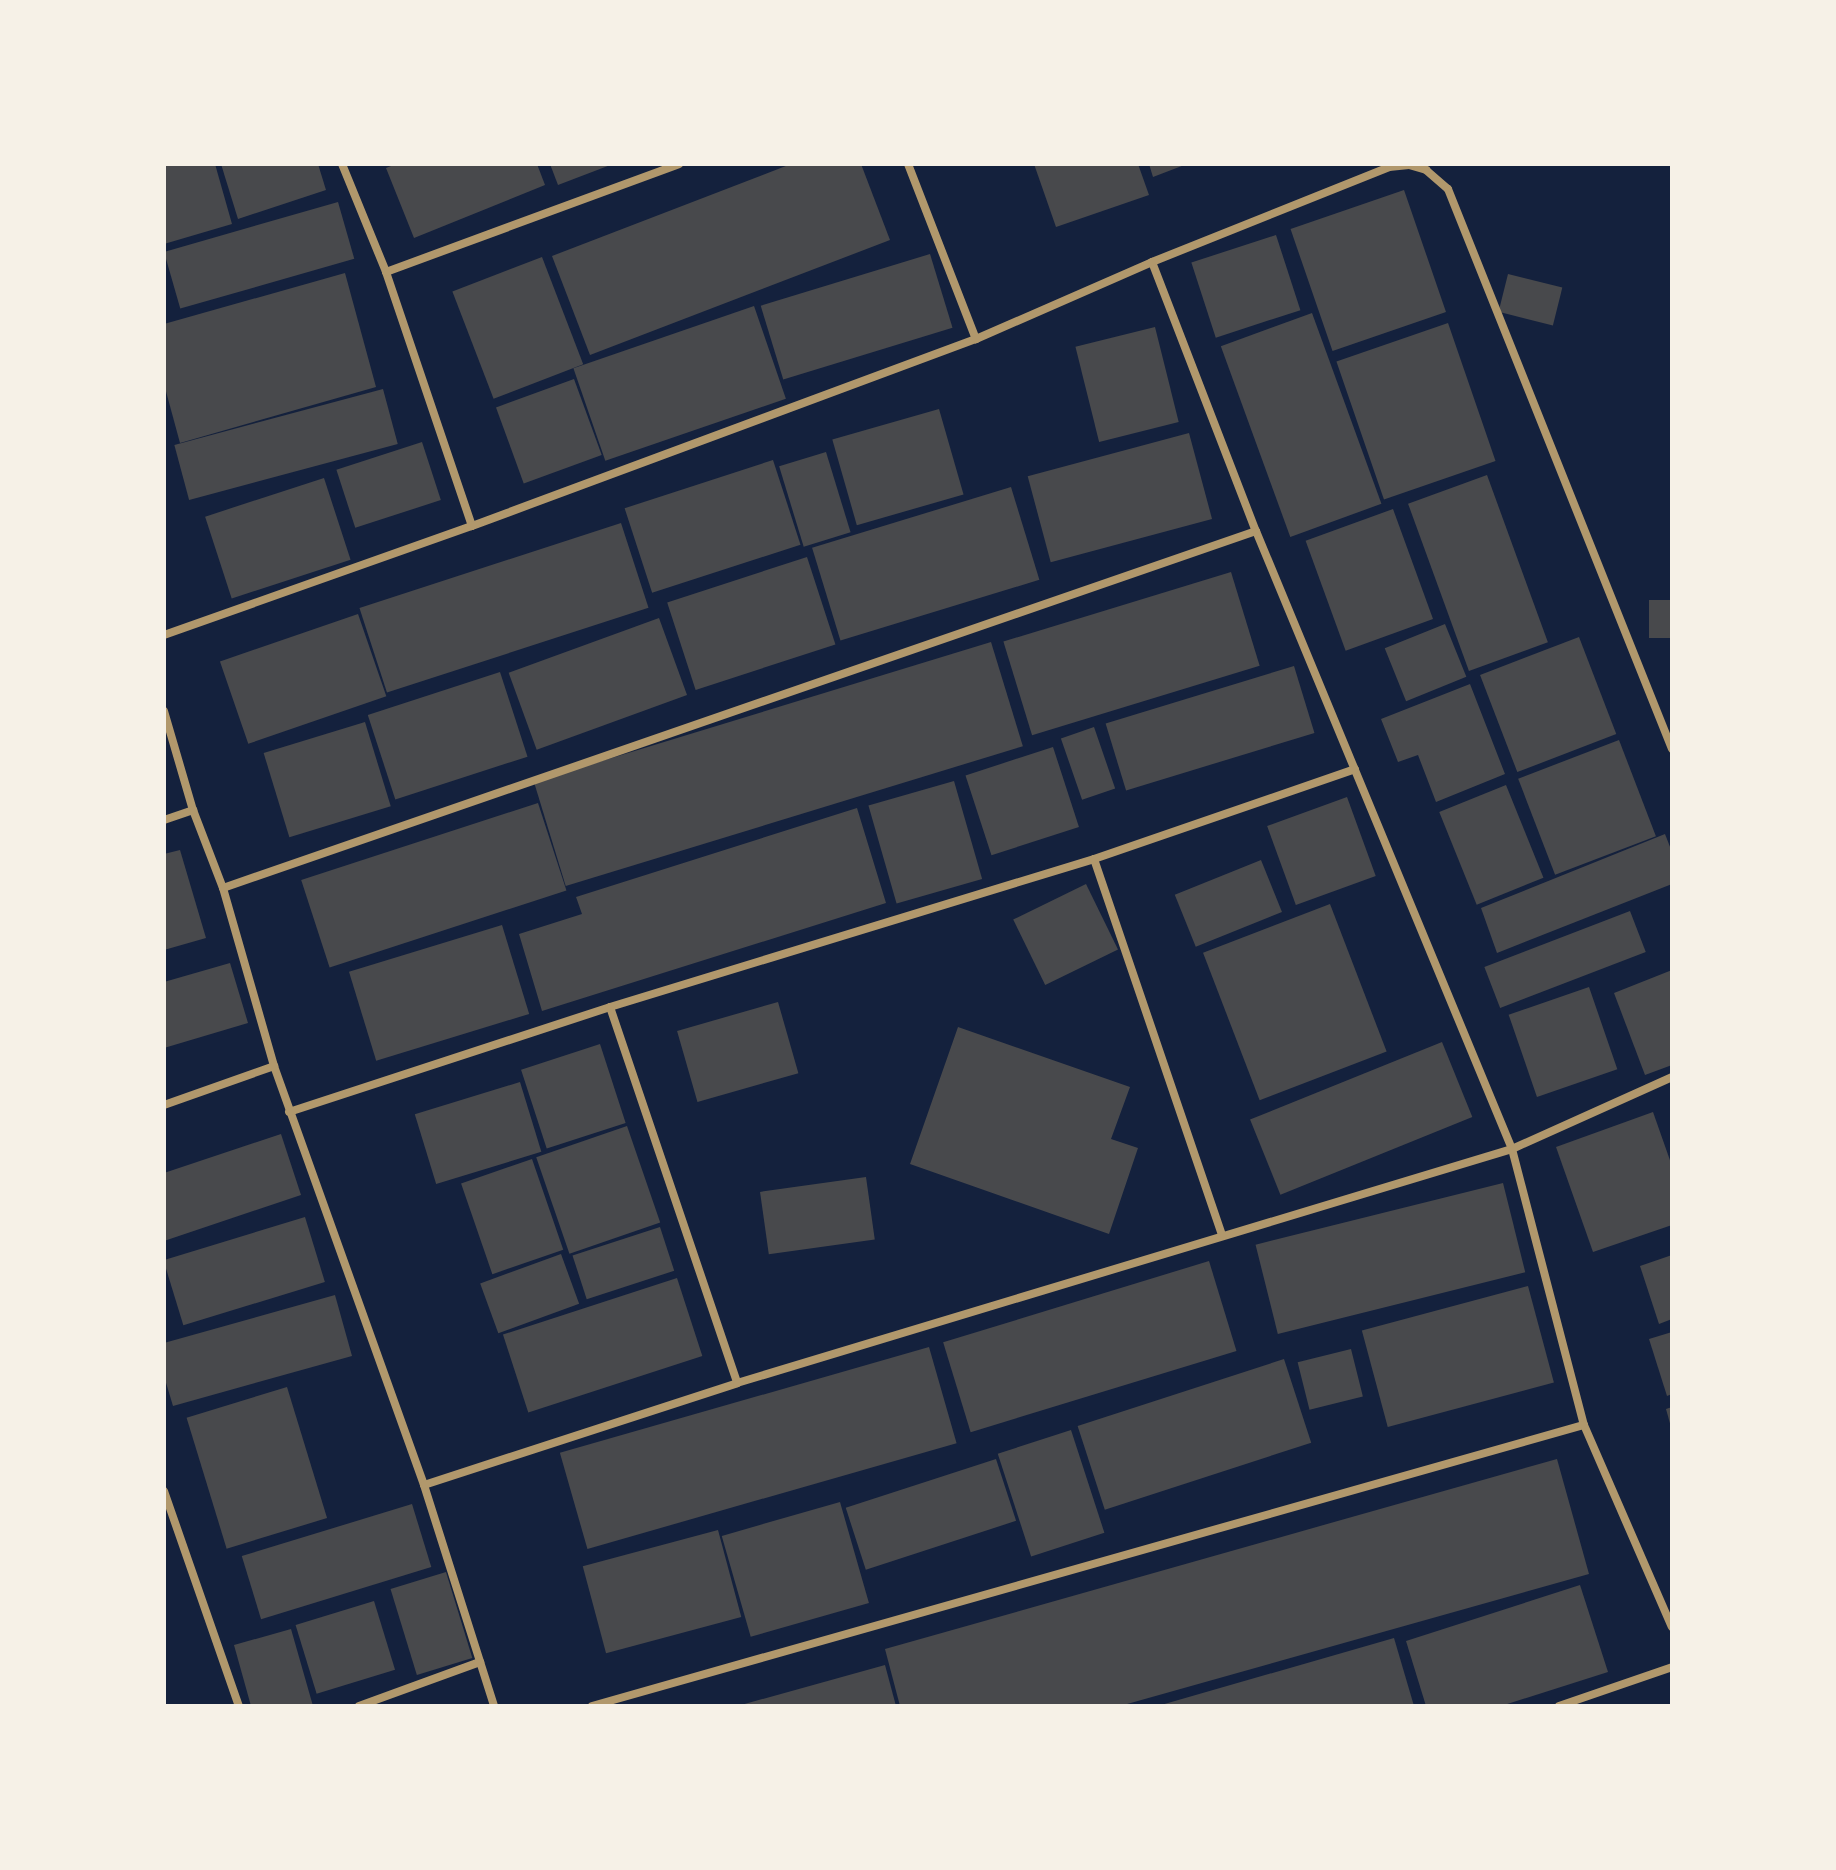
<!DOCTYPE html>
<html>
<head>
<meta charset="utf-8">
<style>
  body { margin:0 }
  #map { position:relative; width:1836px; height:1870px; overflow:hidden; background:#14213d; font-family:"Work Sans",sans-serif }
  div>[style] { position:absolute }
  .building>* { inset:0; background:#48494c; transform-origin:0 0 }
  .minor>* { height:8px; margin:-4px; padding:0 4px; transform-origin:4px; border-radius:4px; background:#b1986c }
  span { translate:-50% -50%; white-space:nowrap; text-align:center; line-height:1.15; -webkit-text-stroke:8px #f6f1e7; paint-order:stroke }
  .frame { position:absolute; inset:0; border:166px solid #f6f1e7; pointer-events:none }
</style>
</head>
<body>
<div id="map">
  <div class="building">
    <div style="clip-path:polygon(164px 164px,215px 164px,232px 224px,164px 244px)"></div>
    <div style="clip-path:polygon(221px 164px,318px 164px,326px 190px,238px 219px)"></div>
    <div style="clip-path:polygon(396px 164px,537px 164px,545px 185px,414px 238px,386px 168px)"></div>
    <div style="clip-path:polygon(550px 164px,613px 164px,558px 185px)"></div>
    <div style="clip-path:polygon(791px 164px,861px 164px,890px 240px,590px 355px,552px 256px)"></div>
    <div style="clip-path:polygon(1034px 164px,1138px 164px,1149px 195px,1056px 227px)"></div>
    <div style="clip-path:polygon(1149px 164px,1187px 164px,1153px 177px)"></div>
    <div style="left:1404px;top:190px;width:129px;height:120px;rotate:71deg"></div>
    <div style="left:338px;top:202px;width:59px;height:181px;rotate:74deg"></div>
    <div style="left:1276px;top:235px;width:79px;height:89px;rotate:72deg"></div>
    <div style="left:930px;top:254px;width:77px;height:177px;rotate:73deg"></div>
    <div style="left:542px;top:257px;width:115px;height:96px;rotate:69deg"></div>
    <div style="clip-path:polygon(345px 273px,376px 387px,180px 443px,164px 384px,164px 324px)"></div>
    <div style="left:1508px;top:274px;width:56px;height:39px;rotate:14deg"></div>
    <div style="left:754px;top:306px;width:98px;height:191px;rotate:71deg"></div>
    <div style="left:1312px;top:313px;width:203px;height:97px;rotate:70deg"></div>
    <div style="left:1448px;top:323px;width:146px;height:118px;rotate:71deg"></div>
    <div style="left:1155px;top:327px;width:98px;height:82px;rotate:76deg"></div>
    <div style="left:574px;top:379px;width:81px;height:83px;rotate:70deg"></div>
    <div style="left:383px;top:389px;width:57px;height:216px;rotate:75deg"></div>
    <div style="left:939px;top:409px;width:89px;height:111px;rotate:74deg"></div>
    <div style="left:1189px;top:433px;width:89px;height:167px;rotate:75deg"></div>
    <div style="left:422px;top:442px;width:61px;height:90px;rotate:72deg"></div>
    <div style="left:826px;top:452px;width:84px;height:49px;rotate:73deg"></div>
    <div style="left:773px;top:460px;width:89px;height:156px;rotate:72deg"></div>
    <div style="left:1487px;top:475px;width:178px;height:84px;rotate:70deg"></div>
    <div style="left:324px;top:478px;width:86px;height:125px;rotate:72deg"></div>
    <div style="left:1011px;top:487px;width:97px;height:208px;rotate:73deg"></div>
    <div style="left:1393px;top:509px;width:117px;height:93px;rotate:70deg"></div>
    <div style="left:621px;top:523px;width:89px;height:275px;rotate:72deg"></div>
    <div style="left:807px;top:557px;width:92px;height:147px;rotate:72deg"></div>
    <div style="left:1231px;top:572px;width:98px;height:238px;rotate:73deg"></div>
    <div style="left:1672px;top:600px;width:38px;height:23px;rotate:90deg"></div>
    <div style="left:358px;top:614px;width:87px;height:146px;rotate:71deg"></div>
    <div style="left:659px;top:618px;width:82px;height:160px;rotate:70deg"></div>
    <div style="left:1445px;top:624px;width:57px;height:65px;rotate:68deg"></div>
    <div style="left:1579px;top:637px;width:104px;height:106px;rotate:69deg"></div>
    <div style="left:991px;top:642px;width:109px;height:478px;rotate:73deg"></div>
    <div style="left:1294px;top:666px;width:70px;height:197px;rotate:73deg"></div>
    <div style="left:500px;top:672px;width:89px;height:139px;rotate:72deg"></div>
    <div style="clip-path:polygon(1470px 684px,1505px 774px,1436px 802px,1418px 755px,1398px 762px,1381px 719px)"></div>
    <div style="left:365px;top:722px;width:88px;height:106px;rotate:73deg"></div>
    <div style="left:1094px;top:727px;width:65px;height:35px;rotate:71deg"></div>
    <div style="left:1619px;top:740px;width:103px;height:108px;rotate:69deg"></div>
    <div style="left:1053px;top:747px;width:84px;height:92px;rotate:72deg"></div>
    <div style="left:954px;top:781px;width:102px;height:89px;rotate:74deg"></div>
    <div style="left:1506px;top:785px;width:100px;height:72px;rotate:68deg"></div>
    <div style="left:1347px;top:797px;width:84px;height:85px;rotate:70deg"></div>
    <div style="left:538px;top:803px;width:92px;height:249px;rotate:72deg"></div>
    <div style="clip-path:polygon(857px 808px,886px 903px,542px 1011px,519px 934px,582px 914px,576px 897px)"></div>
    <div style="clip-path:polygon(1665px 834px,1672px 852px,1672px 884px,1497px 953px,1481px 908px)"></div>
    <div style="clip-path:polygon(180px 850px,206px 938px,164px 950px,164px 854px)"></div>
    <div style="left:1261px;top:860px;width:56px;height:93px;rotate:68deg"></div>
    <div style="left:1086px;top:884px;width:73px;height:81px;rotate:64deg"></div>
    <div style="left:1330px;top:904px;width:158px;height:136px;rotate:69deg"></div>
    <div style="left:1630px;top:911px;width:44px;height:156px;rotate:69deg"></div>
    <div style="left:502px;top:925px;width:93px;height:160px;rotate:73deg"></div>
    <div style="clip-path:polygon(230px 963px,248px 1023px,164px 1048px,164px 982px)"></div>
    <div style="clip-path:polygon(1672px 970px,1672px 1065px,1645px 1075px,1614px 993px)"></div>
    <div style="left:1589px;top:987px;width:87px;height:85px;rotate:71deg"></div>
    <div style="left:778px;top:1002px;width:74px;height:105px;rotate:74deg"></div>
    <div style="clip-path:polygon(958px 1027px,1130px 1087px,1111px 1139px,1138px 1148px,1109px 1234px,910px 1164px)"></div>
    <div style="left:1442px;top:1042px;width:81px;height:207px;rotate:68deg"></div>
    <div style="left:600px;top:1044px;width:83px;height:83px;rotate:72deg"></div>
    <div style="left:520px;top:1082px;width:73px;height:110px;rotate:73deg"></div>
    <div style="clip-path:polygon(1653px 1112px,1672px 1166px,1672px 1225px,1593px 1252px,1556px 1147px)"></div>
    <div style="left:627px;top:1126px;width:102px;height:96px;rotate:71deg"></div>
    <div style="clip-path:polygon(281px 1134px,301px 1195px,164px 1241px,164px 1173px)"></div>
    <div style="left:532px;top:1159px;width:96px;height:75px;rotate:71deg"></div>
    <div style="left:866px;top:1177px;width:63px;height:107px;rotate:82deg"></div>
    <div style="left:1503px;top:1183px;width:92px;height:255px;rotate:76deg"></div>
    <div style="left:305px;top:1217px;width:68px;height:148px;rotate:73deg"></div>
    <div style="left:660px;top:1227px;width:46px;height:92px;rotate:72deg"></div>
    <div style="left:561px;top:1254px;width:53px;height:86px;rotate:70deg"></div>
    <div style="clip-path:polygon(1672px 1255px,1672px 1319px,1659px 1324px,1640px 1266px)"></div>
    <div style="left:1209px;top:1261px;width:94px;height:278px;rotate:73deg"></div>
    <div style="left:677px;top:1278px;width:82px;height:183px;rotate:72deg"></div>
    <div style="left:1528px;top:1286px;width:100px;height:172px;rotate:75deg"></div>
    <div style="clip-path:polygon(335px 1295px,352px 1356px,173px 1406px,164px 1376px,164px 1343px)"></div>
    <div style="clip-path:polygon(1672px 1332px,1672px 1394px,1667px 1396px,1649px 1339px)"></div>
    <div style="left:929px;top:1347px;width:100px;height:384px;rotate:74deg"></div>
    <div style="left:1351px;top:1349px;width:49px;height:55px;rotate:76deg"></div>
    <div style="left:1284px;top:1359px;width:88px;height:217px;rotate:72deg"></div>
    <div style="left:287px;top:1387px;width:137px;height:105px;rotate:73deg"></div>
    <div style="clip-path:polygon(1672px 1407px,1672px 1427px,1671px 1427px,1666px 1409px)"></div>
    <div style="left:1071px;top:1430px;width:108px;height:77px;rotate:72deg"></div>
    <div style="left:996px;top:1459px;width:65px;height:158px;rotate:72deg"></div>
    <div style="clip-path:polygon(1557px 1459px,1589px 1574px,1120px 1706px,900px 1706px,885px 1649px)"></div>
    <div style="left:840px;top:1502px;width:105px;height:123px;rotate:74deg"></div>
    <div style="left:412px;top:1504px;width:66px;height:178px;rotate:73deg"></div>
    <div style="left:718px;top:1530px;width:90px;height:140px;rotate:75deg"></div>
    <div style="left:446px;top:1572px;width:90px;height:58px;rotate:73deg"></div>
    <div style="clip-path:polygon(1580px 1585px,1608px 1672px,1501px 1706px,1426px 1706px,1406px 1641px)"></div>
    <div style="left:374px;top:1601px;width:72px;height:82px;rotate:73deg"></div>
    <div style="clip-path:polygon(291px 1629px,313px 1706px,251px 1706px,234px 1645px)"></div>
    <div style="clip-path:polygon(1394px 1638px,1414px 1706px,1161px 1706px,1161px 1705px)"></div>
    <div style="clip-path:polygon(885px 1665px,896px 1706px,742px 1706px,741px 1705px)"></div>
  </div>
  <div class="minor">
    <div style="left:342px;top:164px;width:117px;rotate:67.8deg"></div>
    <div style="left:386px;top:272px;width:268px;rotate:71.3deg"></div>
    <div style="left:908px;top:164px;width:188px;rotate:68.8deg"></div>
    <div style="left:1152px;top:262px;width:288px;rotate:68.9deg"></div>
    <div style="left:1256px;top:531px;width:669px;rotate:67.5deg"></div>
    <div style="left:1512px;top:1149px;width:285px;rotate:75.4deg"></div>
    <div style="left:1584px;top:1425px;width:220px;rotate:66.5deg"></div>
    <div style="left:386px;top:272px;width:312px;rotate:-20.2deg"></div>
    <div style="left:164px;top:635px;width:327px;rotate:-19.5deg"></div>
    <div style="left:472px;top:526px;width:538px;rotate:-20.36deg"></div>
    <div style="left:976px;top:339px;width:192px;rotate:-23.6deg"></div>
    <div style="left:1152px;top:262px;width:255px;rotate:-21.8deg"></div>
    <div style="left:1389px;top:167px;width:20px;rotate:-6deg"></div>
    <div style="left:1409px;top:165px;width:18px;rotate:16deg"></div>
    <div style="left:1426px;top:170px;width:29px;rotate:41deg"></div>
    <div style="left:1448px;top:189px;width:603px;rotate:68.2deg"></div>
    <div style="left:164px;top:711px;width:103px;rotate:73.7deg"></div>
    <div style="left:193px;top:810px;width:84px;rotate:69deg"></div>
    <div style="left:223px;top:888px;width:185px;rotate:74deg"></div>
    <div style="left:274px;top:1066px;width:445px;rotate:70.3deg"></div>
    <div style="left:424px;top:1485px;width:232px;rotate:72.4deg"></div>
    <div style="left:164px;top:820px;width:31px;rotate:-19deg"></div>
    <div style="left:1094px;top:859px;width:398px;rotate:71.2deg"></div>
    <div style="left:223px;top:888px;width:1093px;rotate:-19.06deg"></div>
    <div style="left:610px;top:1007px;width:397px;rotate:71.3deg"></div>
    <div style="left:164px;top:1105px;width:117px;rotate:-19.5deg"></div>
    <div style="left:289px;top:1112px;width:338px;rotate:-18.1deg"></div>
    <div style="left:610px;top:1007px;width:506px;rotate:-17deg"></div>
    <div style="left:1094px;top:859px;width:276px;rotate:-19deg"></div>
    <div style="left:424px;top:1485px;width:329px;rotate:-18deg"></div>
    <div style="left:737px;top:1383px;width:810px;rotate:-16.8deg"></div>
    <div style="left:1512px;top:1149px;width:175px;rotate:-24.2deg"></div>
    <div style="left:164px;top:1491px;width:228px;rotate:70.8deg"></div>
    <div style="left:359px;top:1706px;width:129px;rotate:-20deg"></div>
    <div style="left:592px;top:1706px;width:1031px;rotate:-15.82deg"></div>
    <div style="left:1559px;top:1706px;width:120px;rotate:-19deg"></div>
  </div>
  <div class="frame"></div>
</div>
</body>
</html>
